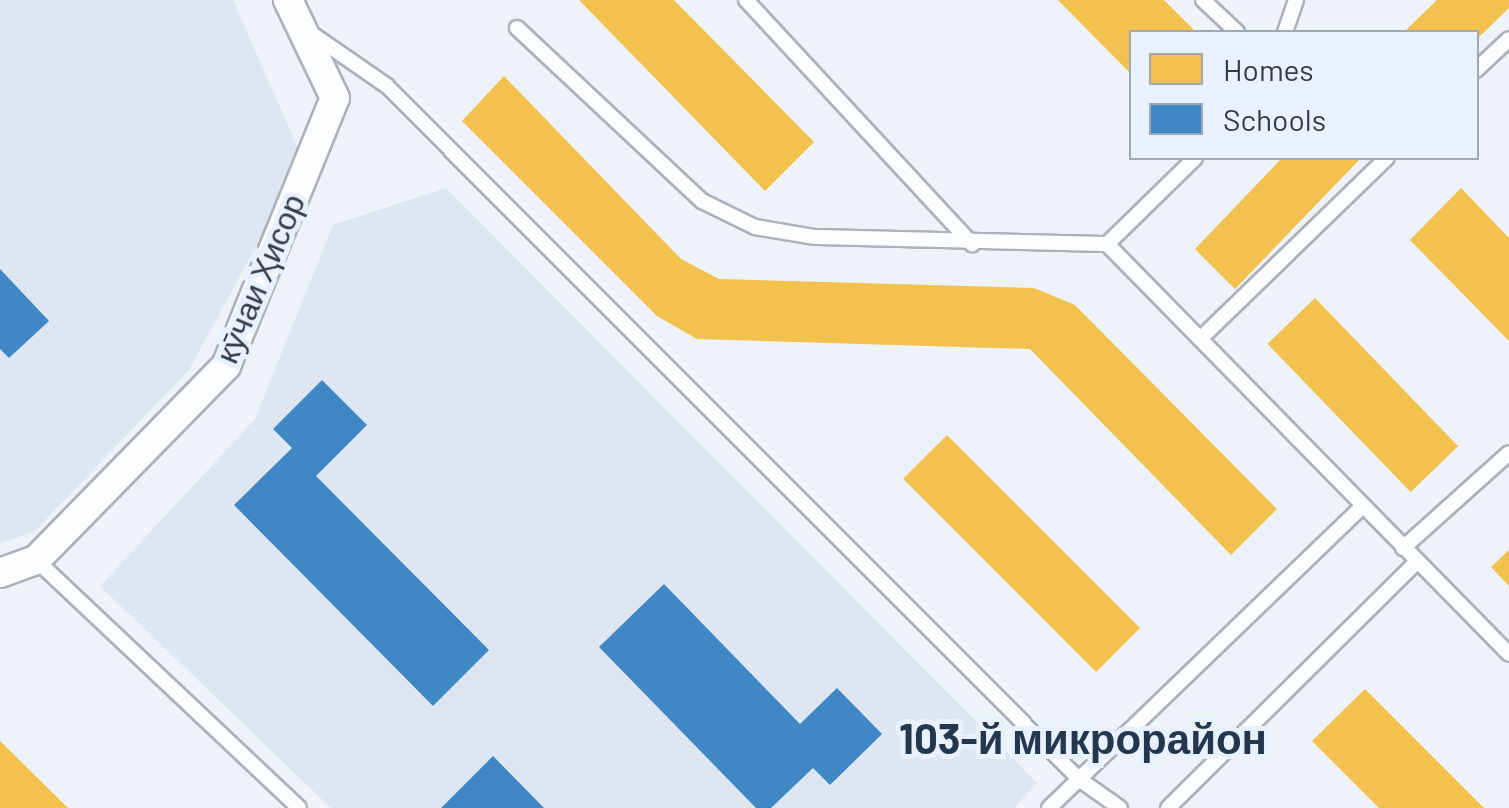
<!DOCTYPE html>
<html>
<head>
<meta charset="utf-8">
<style>
  body { margin:0 }
  #map { position:relative; width:1509px; height:808px; overflow:hidden; background:#edf3f9; font-family:Barlow,sans-serif }
  div>[style] { position:absolute }
  .built>* { inset:0; background:#dde6f1 }
  .homes>* { inset:0; background:#f2c14e; transform-origin:0 0 }
  .schools>* { inset:0; background:#3f88c5 }
  .roads { filter:drop-shadow(2px 0 #abb2b9) drop-shadow(-2px 0 #abb2b9) drop-shadow(0 2px #abb2b9) drop-shadow(0 -2px #abb2b9) }
  .lane>* { height:14px; margin:-7px; padding:0 7px; transform-origin:7px; border-radius:7px; background:#fcfdfe }
  .street>* { height:28px; margin:-14px; padding:0 14px; transform-origin:14px; border-radius:14px; background:#fcfdfe }
  span { translate:-50% -50%; white-space:nowrap; text-align:center; line-height:1.15; -webkit-text-stroke:10px #e8f2fe; paint-order:stroke }
  .street-label { font-size:32px; color:#323b47 }
  .district-label { font-size:42px; color:#25374f; font-weight:700 }
  .legend { position:absolute; left:1129px; top:30px; width:350px; height:130px; box-sizing:border-box; background:#e8f2fe; border:2px solid #9fa9b5; margin:0; padding:12px 18px; list-style:none; font-size:30px; color:#323b47 }
  .legend li { display:flex; align-items:center; gap:20px; height:50px }
  .legend b { width:50px; border:2px solid #9fa9b5 }
</style>
</head>
<body>
<div id="map">
  <div class="built">
    <div style="clip-path:polygon(0 0,233px 0,303px 160px,189px 370px,34px 532px,0 543px)"></div>
    <div style="clip-path:polygon(446px 188px,1037px 783px,1014px 808px,331px 808px,100px 586px,255px 419px,333px 225px)"></div>
  </div>
  <div class="homes">
    <div style="clip-path:polygon(579px 0,674px 0,814px 142px,765px 191px)"></div>
    <div style="clip-path:polygon(1058px 0,1164px 0,1196px 32px,1132px 32px,1132px 75px)"></div>
    <div style="clip-path:polygon(1437px 0,1509px 0,1509px 8px,1476px 40px,1476px 32px,1404px 32px)"></div>
    <div style="clip-path:polygon(504px 76px,681px 259px,719px 279px,1034px 288px,1075px 305px,1277px 509px,1231px 555px,1030px 349px,697px 339px,657px 316px,462px 121px)"></div>
    <div style="clip-path:polygon(1282px 158px,1361px 158px,1235px 289px,1195px 249px)"></div>
    <div style="clip-path:polygon(1461px 188px,1509px 238px,1509px 341px,1410px 240px)"></div>
    <div style="left:1315px;top:298px;width:206px;height:66px;rotate:46deg"></div>
    <div style="left:947px;top:435px;width:273px;height:62px;rotate:45deg"></div>
    <div style="clip-path:polygon(1509px 550px,1509px 586px,1491px 567px)"></div>
    <div style="clip-path:polygon(1365px 689px,1484px 808px,1379px 808px,1312px 741px)"></div>
    <div style="clip-path:polygon(0 741px,68px 808px,0 808px)"></div>
  </div>
  <div class="schools">
    <div style="clip-path:polygon(0 269px,49px 321px,9px 358px,0 349px)"></div>
    <div style="clip-path:polygon(322px 380px,367px 425px,316px 476px,489px 650px,433px 706px,234px 505px,292px 448px,273px 429px)"></div>
    <div style="clip-path:polygon(664px 584px,800px 724px,837px 688px,882px 734px,830px 785px,813px 768px,771px 808px,756px 808px,599px 647px)"></div>
    <div style="clip-path:polygon(493px 756px,544px 808px,441px 808px)"></div>
  </div>
  <div class="roads">
    <div class="lane">
      <div style="left:746px;top:0;width:333px;rotate:47.2deg"></div>
      <div style="left:1203px;top:0;width:47px;rotate:43.3deg"></div>
      <div style="left:517px;top:28px;width:253px;rotate:43.1deg"></div>
      <div style="left:702px;top:201px;width:59px;rotate:26.1deg"></div>
      <div style="left:755px;top:227px;width:61px;rotate:9.5deg"></div>
      <div style="left:815px;top:237px;width:292px;rotate:1.4deg"></div>
      <div style="left:1107px;top:244px;width:123px;rotate:-44.3deg"></div>
      <div style="left:309px;top:32px;width:95px;rotate:34.7deg"></div>
      <div style="left:387px;top:86px;width:979px;rotate:45.04deg"></div>
      <div style="left:1079px;top:779px;width:50px;rotate:35.3deg"></div>
      <div style="left:1285px;top:32px;width:34px;rotate:-71deg"></div>
      <div style="left:1476px;top:70px;width:45px;rotate:-43.2deg"></div>
      <div style="left:1107px;top:244px;width:574px;rotate:45.56deg"></div>
      <div style="left:1200px;top:339px;width:260px;rotate:-44.1deg"></div>
      <div style="left:1403px;top:548px;width:142px;rotate:-41.9deg"></div>
      <div style="left:36px;top:560px;width:361px;rotate:43.3deg"></div>
      <div style="left:1049px;top:808px;width:434px;rotate:-43.9deg"></div>
      <div style="left:1168px;top:808px;width:350px;rotate:-44.7deg"></div>
    </div>
    <div class="street">
      <div style="left:0;top:573px;width:38px;rotate:-20deg"></div>
      <div style="left:36px;top:560px;width:272px;rotate:-45.6deg"></div>
      <div style="left:226px;top:366px;width:289px;rotate:-67.9deg"></div>
      <div style="left:335px;top:98px;width:109px;rotate:-115.6deg"></div>
    </div>
  </div>
  <div class="street-label">
    <span style="left:259px;top:278px;rotate:-67deg">кӯчаи Ҳисор</span>
  </div>
  <div class="district-label">
    <span style="left:1083px;top:737px">103-й микрорайон</span>
  </div>
  <ul class="legend">
  <li><b style="height:28px;background:#f2c14e"></b>Homes</li>
  <li><b style="height:28px;background:#3f88c5"></b>Schools</li>
  </ul>
</div>
</body>
</html>
